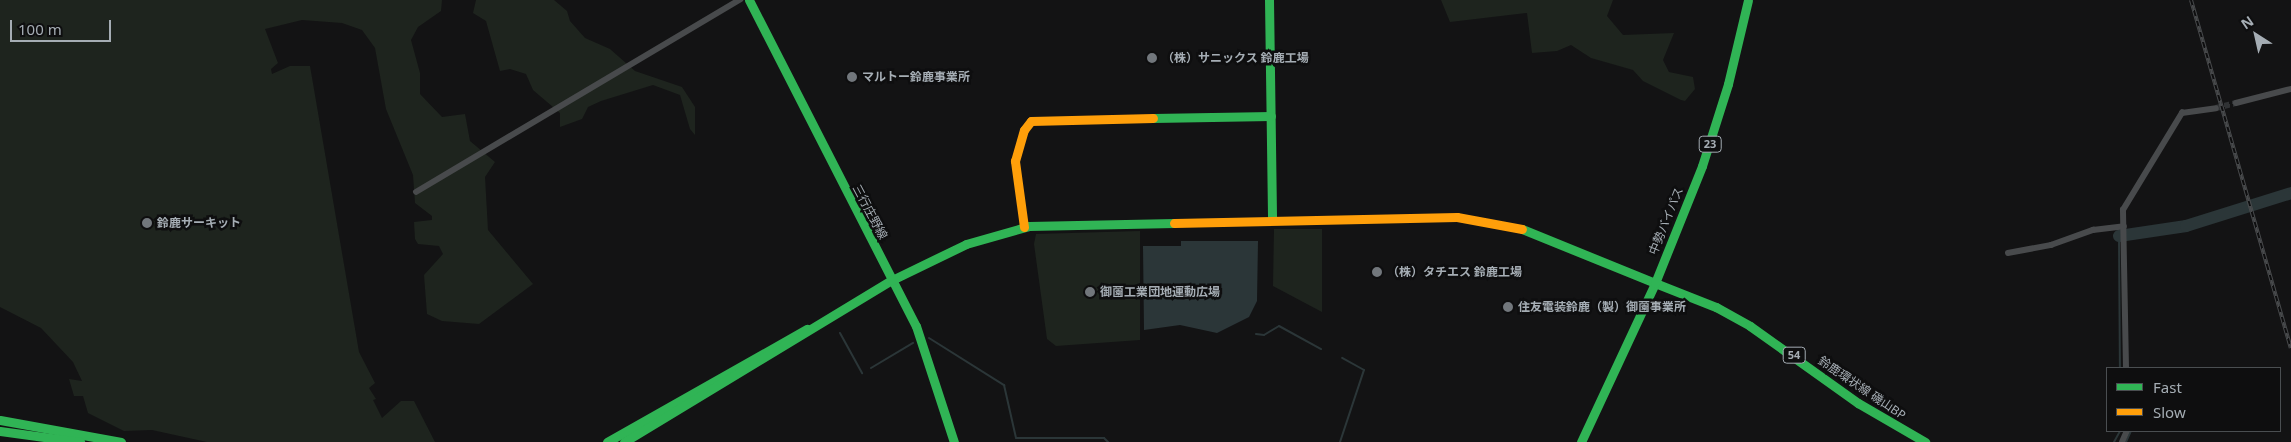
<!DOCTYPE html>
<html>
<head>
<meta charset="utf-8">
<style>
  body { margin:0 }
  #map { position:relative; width:2291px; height:442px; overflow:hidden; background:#131314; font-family:"Noto Sans","Noto Sans JP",sans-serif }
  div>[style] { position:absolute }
  .green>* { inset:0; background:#1e241e }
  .water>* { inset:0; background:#2b3638 }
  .stream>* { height:2px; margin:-1px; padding:0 1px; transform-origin:1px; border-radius:1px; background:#2b3638 }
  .river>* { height:12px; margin:-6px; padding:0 6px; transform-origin:6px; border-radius:6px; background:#2b3638 }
  .street-tunnel>* { height:5.5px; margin-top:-2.75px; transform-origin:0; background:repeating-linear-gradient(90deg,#303234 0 5.5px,transparent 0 8.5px) }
  .street>* { height:5.5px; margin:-2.75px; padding:0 2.75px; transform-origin:2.75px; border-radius:2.75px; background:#484a4c }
  .fast>* { height:9px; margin:-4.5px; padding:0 4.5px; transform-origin:4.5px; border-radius:4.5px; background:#30b455 }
  .slow>* { height:9px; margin:-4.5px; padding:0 4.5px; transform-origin:4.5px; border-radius:4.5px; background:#ff9f0a }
  .rail>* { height:4px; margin-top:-2px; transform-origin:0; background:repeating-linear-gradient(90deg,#0e0e0f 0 5.5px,#484a4c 0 11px); box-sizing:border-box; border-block:1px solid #484a4c }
  .dots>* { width:14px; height:14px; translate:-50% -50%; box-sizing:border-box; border:2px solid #0e0e0f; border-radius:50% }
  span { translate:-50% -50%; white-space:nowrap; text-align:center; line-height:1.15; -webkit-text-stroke:5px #0e0e0f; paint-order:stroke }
  .shield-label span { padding:1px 4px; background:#0e0e0f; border:1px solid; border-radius:4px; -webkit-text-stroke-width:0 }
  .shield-label { font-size:11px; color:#a5adb4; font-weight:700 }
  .poi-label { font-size:12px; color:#a5adb4; font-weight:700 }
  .left { translate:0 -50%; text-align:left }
  .street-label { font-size:12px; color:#a5adb4 }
  .legend { position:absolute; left:2106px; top:367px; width:175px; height:65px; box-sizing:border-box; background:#0e0e0f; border:1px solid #4a4e51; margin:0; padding:6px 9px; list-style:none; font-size:15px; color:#a5adb4 }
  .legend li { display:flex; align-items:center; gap:10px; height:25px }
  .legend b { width:25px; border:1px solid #4a4e51 }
  .north { position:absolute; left:2231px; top:10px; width:50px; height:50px; -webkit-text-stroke:4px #0e0e0f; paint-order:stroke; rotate:325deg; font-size:14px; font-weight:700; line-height:20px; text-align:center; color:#a5adb4 }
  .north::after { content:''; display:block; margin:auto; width:18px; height:22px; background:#a5adb4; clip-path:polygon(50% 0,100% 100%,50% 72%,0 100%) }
  .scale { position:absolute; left:10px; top:20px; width:101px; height:22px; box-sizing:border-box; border:2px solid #a5adb4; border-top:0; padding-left:6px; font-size:15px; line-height:18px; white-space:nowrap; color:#a5adb4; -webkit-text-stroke:4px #0e0e0f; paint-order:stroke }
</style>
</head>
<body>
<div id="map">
  <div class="green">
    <div style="clip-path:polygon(0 0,442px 0,441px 11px,418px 27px,411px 40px,420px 73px,420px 94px,442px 117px,465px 114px,470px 141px,495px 162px,485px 177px,488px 230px,533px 284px,479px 324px,442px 321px,427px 314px,424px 275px,443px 254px,439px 246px,418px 244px,415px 239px,414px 222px,432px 220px,432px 216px,415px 203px,413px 175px,386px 109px,375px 48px,362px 30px,342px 23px,302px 20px,265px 29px,278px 63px,271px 69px,272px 74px,290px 66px,310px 66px,359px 352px,375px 383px,369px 388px,376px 399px,373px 400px,382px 418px,401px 401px,414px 401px,435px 442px,207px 442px,152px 430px,124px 431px,88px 413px,83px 396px,74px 396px,69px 379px,82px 381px,73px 362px,41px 328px,0 307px)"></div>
    <div style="clip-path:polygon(476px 0,554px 0,567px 11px,570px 21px,585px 38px,610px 49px,635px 71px,682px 87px,695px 107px,695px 135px,690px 129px,680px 95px,653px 85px,601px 101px,588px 107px,582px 119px,560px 127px,560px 113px,533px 90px,526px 74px,510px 69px,500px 71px,486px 21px,473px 13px)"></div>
    <div style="clip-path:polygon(1441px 0,1613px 0,1607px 16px,1623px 35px,1674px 33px,1663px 60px,1669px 72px,1693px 77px,1695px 89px,1685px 101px,1681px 100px,1643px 81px,1633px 70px,1591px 58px,1571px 45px,1557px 51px,1532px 53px,1527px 13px,1450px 22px)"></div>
    <div style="clip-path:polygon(1274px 229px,1322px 229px,1322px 312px,1273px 286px)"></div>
    <div style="clip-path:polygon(1140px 231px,1140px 340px,1056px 346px,1047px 339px,1034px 244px,1036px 234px)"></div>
  </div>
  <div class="water">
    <div style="clip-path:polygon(1181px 241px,1258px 241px,1257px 301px,1249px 317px,1217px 333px,1180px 325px,1144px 330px,1143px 246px,1181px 246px)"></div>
  </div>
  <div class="stream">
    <div style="left:2119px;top:236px;width:132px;rotate:89.6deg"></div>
    <div style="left:840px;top:333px;width:46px;rotate:61.2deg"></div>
    <div style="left:1256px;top:334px;width:8px;rotate:7deg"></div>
    <div style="left:1264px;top:335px;width:17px;rotate:-31deg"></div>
    <div style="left:1279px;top:326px;width:48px;rotate:28.7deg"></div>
    <div style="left:929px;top:338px;width:89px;rotate:32.1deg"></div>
    <div style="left:1004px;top:385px;width:54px;rotate:77.2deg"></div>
    <div style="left:1016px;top:438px;width:88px"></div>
    <div style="left:1104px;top:438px;width:6px;rotate:45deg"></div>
    <div style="left:871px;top:368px;width:49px;rotate:-30.8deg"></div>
    <div style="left:1340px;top:442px;width:76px;rotate:-71.6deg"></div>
    <div style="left:1364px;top:370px;width:25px;rotate:-151deg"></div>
    <div style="left:2114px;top:442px;width:13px;rotate:-61deg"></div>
    <div style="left:2126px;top:442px;width:12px;rotate:-66deg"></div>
  </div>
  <div class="river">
    <div style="left:2119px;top:236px;width:68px;rotate:-8.5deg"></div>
    <div style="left:2186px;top:226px;width:110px;rotate:-17.4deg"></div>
  </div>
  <div class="street-tunnel">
    <div style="left:2216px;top:108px;width:21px;rotate:-14deg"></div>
  </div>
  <div class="street">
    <div style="left:2236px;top:103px;width:57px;rotate:-14.3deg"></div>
    <div style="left:416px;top:192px;width:377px;rotate:-30.7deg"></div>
    <div style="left:2008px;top:253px;width:44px;rotate:-10.5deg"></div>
    <div style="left:2051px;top:245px;width:45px;rotate:-19.7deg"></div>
    <div style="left:2093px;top:230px;width:31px;rotate:-7deg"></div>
    <div style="left:2126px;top:368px;width:158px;rotate:-91.1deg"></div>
    <div style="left:2123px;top:210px;width:114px;rotate:-58.7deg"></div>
    <div style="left:2182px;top:113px;width:34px;rotate:-8deg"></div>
    <div style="left:2122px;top:442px;width:12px;rotate:-66deg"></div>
  </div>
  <div class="fast">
    <div style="left:749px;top:0;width:366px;rotate:62.9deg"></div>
    <div style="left:916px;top:326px;width:122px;rotate:71.9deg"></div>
    <div style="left:1269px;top:0;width:219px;rotate:89.2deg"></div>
    <div style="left:1153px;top:118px;width:118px;rotate:-1deg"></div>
    <div style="left:1522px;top:229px;width:144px;rotate:22.1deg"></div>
    <div style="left:1655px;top:283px;width:66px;rotate:21.5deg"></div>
    <div style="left:1716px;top:307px;width:39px;rotate:29deg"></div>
    <div style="left:1750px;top:326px;width:133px;rotate:35.5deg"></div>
    <div style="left:1858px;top:403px;width:78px;rotate:30.2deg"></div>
    <div style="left:0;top:420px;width:123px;rotate:10.3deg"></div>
    <div style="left:0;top:431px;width:81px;rotate:7.8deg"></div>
    <div style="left:607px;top:442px;width:230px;rotate:-29.5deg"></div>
    <div style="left:624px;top:442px;width:313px;rotate:-31.2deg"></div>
    <div style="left:892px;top:280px;width:82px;rotate:-25.9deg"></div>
    <div style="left:966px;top:244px;width:66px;rotate:-15.9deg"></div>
    <div style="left:1029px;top:226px;width:145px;rotate:-1.2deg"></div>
    <div style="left:1581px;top:442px;width:175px;rotate:-65deg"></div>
    <div style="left:1655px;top:283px;width:126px;rotate:-68.1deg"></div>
    <div style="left:1702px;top:166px;width:86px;rotate:-72.4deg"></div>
    <div style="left:1728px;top:84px;width:86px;rotate:-76.6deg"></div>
  </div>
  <div class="slow">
    <div style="left:1174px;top:223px;width:283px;rotate:-1.2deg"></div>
    <div style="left:1457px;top:217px;width:66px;rotate:10.5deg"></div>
    <div style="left:1024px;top:227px;width:67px;rotate:-97.8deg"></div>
    <div style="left:1015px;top:161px;width:32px;rotate:-74deg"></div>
    <div style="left:1024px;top:130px;width:11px;rotate:-52deg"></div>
    <div style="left:1031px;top:121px;width:122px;rotate:-1.4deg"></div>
  </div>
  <div class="rail">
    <div style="left:2191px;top:0;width:362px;rotate:74deg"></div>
  </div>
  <div class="dots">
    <div style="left:1152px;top:58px;background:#72777c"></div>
    <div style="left:852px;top:77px;background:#72777c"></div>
    <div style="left:147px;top:223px;background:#72777c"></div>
    <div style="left:1377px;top:272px;background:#72777c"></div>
    <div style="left:1090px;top:292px;background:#72777c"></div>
    <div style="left:1508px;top:307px;background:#72777c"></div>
  </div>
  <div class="shield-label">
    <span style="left:1710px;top:144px">23</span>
    <span style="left:1794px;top:355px">54</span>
  </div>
  <div class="poi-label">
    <span class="left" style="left:1162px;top:58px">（株）サニックス 鈴鹿工場</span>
    <span class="left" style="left:862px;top:77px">マルトー鈴鹿事業所</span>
    <span class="left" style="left:157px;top:223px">鈴鹿サーキット</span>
    <span class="left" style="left:1387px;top:272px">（株）タチエス 鈴鹿工場</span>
    <span class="left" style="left:1100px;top:292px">御薗工業団地運動広場</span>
    <span class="left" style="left:1518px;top:307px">住友電装鈴鹿（製）御薗事業所</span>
  </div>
  <div class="street-label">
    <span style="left:870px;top:212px;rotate:62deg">三行庄野線</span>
    <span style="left:1666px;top:221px;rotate:-68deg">中勢バイパス</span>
    <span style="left:1862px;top:388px;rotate:34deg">鈴鹿環状線 磯山BP</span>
  </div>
  <ul class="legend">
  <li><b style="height:6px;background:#30b455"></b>Fast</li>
  <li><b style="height:6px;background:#ff9f0a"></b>Slow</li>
  </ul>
  <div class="north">N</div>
  <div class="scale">100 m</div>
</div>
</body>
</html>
